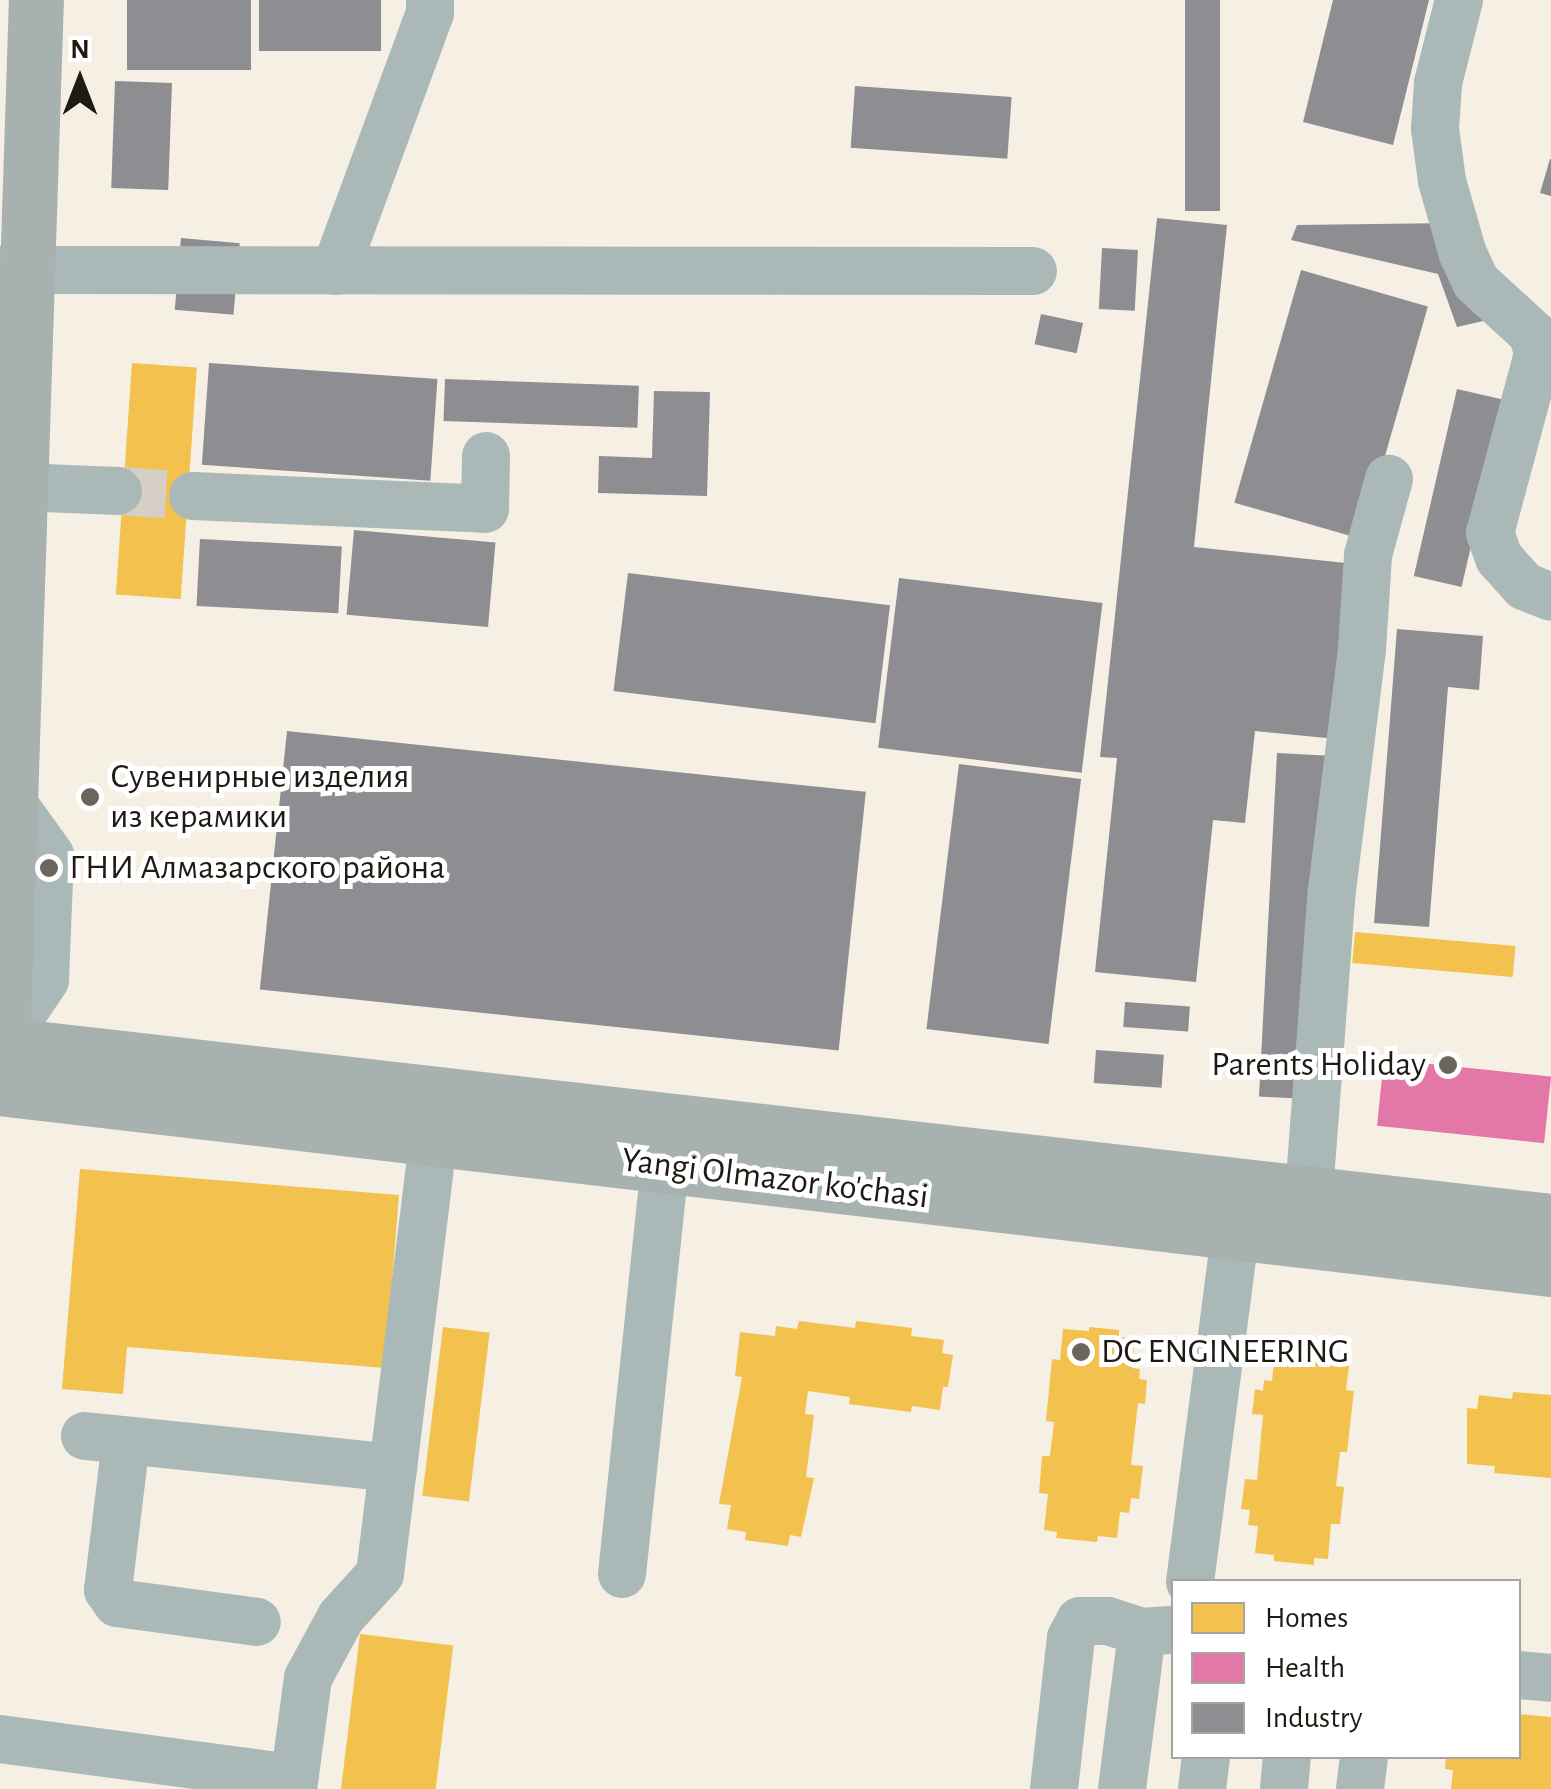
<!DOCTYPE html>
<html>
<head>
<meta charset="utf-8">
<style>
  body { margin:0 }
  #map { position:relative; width:1551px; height:1789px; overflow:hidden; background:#f6efe4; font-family:"Alegreya Sans",sans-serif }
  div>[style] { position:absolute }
  .homes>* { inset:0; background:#f2c14e; transform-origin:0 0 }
  .health>* { inset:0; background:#e377a8; transform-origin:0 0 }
  .industry>* { inset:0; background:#8d8d92; transform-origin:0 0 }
  .minor-tunnel>* { height:48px; margin-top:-24px; transform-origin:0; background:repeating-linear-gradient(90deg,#d6cfc5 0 48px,transparent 0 72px) }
  .minor>* { height:48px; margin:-24px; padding:0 24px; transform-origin:24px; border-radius:24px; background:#aab8b8 }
  .major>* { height:55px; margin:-27.5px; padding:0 27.5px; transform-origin:27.5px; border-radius:27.5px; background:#a7b1af }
  .dots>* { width:28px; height:28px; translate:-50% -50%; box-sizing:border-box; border:5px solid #fff; border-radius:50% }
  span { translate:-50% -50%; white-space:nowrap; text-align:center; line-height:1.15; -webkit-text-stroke:10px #fff; paint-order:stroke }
  .poi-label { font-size:35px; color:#1f1b14 }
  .left { translate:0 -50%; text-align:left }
  .right { translate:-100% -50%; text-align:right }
  .street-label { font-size:35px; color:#1f1b14 }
  .legend { position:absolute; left:1171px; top:1579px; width:350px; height:180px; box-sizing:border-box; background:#fff; border:2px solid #a5a4a1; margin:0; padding:12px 18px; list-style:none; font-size:30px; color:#1f1b14 }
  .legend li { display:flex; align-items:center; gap:20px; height:50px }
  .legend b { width:50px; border:2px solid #a5a4a1 }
  .north { position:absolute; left:30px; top:30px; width:100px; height:100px; -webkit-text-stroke:8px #fff; paint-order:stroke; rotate:0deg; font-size:28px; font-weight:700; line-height:40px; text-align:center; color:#1f1b14 }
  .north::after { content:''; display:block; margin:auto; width:35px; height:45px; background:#1f1b14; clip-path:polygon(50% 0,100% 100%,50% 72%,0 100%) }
</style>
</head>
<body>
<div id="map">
  <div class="homes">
    <div style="left:132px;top:363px;width:65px;height:232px;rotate:4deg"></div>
    <div style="left:1355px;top:932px;width:161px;height:31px;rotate:5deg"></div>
    <div style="clip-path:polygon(80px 1169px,399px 1195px,385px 1368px,127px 1347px,123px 1394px,62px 1389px)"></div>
    <div style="clip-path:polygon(799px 1321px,855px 1328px,856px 1321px,912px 1328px,911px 1336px,944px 1340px,942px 1353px,953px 1355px,948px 1387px,943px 1387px,940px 1410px,912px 1406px,911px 1412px,849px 1404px,850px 1397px,808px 1391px,805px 1414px,814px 1415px,806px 1477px,814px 1478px,801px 1537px,790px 1535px,788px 1546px,745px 1540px,746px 1532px,727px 1529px,731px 1505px,719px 1504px,742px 1377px,735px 1376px,740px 1332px,775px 1336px,776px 1326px,797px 1329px)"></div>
    <div style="left:443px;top:1327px;width:47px;height:170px;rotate:7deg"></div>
    <div style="clip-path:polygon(1089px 1327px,1119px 1330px,1119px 1337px,1135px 1339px,1132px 1368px,1140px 1369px,1139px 1379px,1147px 1380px,1145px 1404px,1138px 1403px,1131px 1465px,1143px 1466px,1139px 1499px,1131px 1498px,1129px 1513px,1120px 1512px,1117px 1538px,1098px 1536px,1097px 1542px,1056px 1538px,1057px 1532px,1044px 1530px,1048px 1494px,1039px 1493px,1042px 1456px,1050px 1456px,1054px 1422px,1046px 1421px,1052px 1359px,1060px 1360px,1063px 1329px,1089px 1331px)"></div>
    <div style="clip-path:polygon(1293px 1347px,1350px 1357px,1346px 1390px,1354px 1391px,1347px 1452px,1340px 1452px,1336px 1486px,1344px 1487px,1340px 1524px,1331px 1524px,1328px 1559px,1314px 1558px,1314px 1565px,1274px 1561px,1274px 1555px,1255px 1553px,1258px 1526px,1248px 1525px,1250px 1510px,1241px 1509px,1245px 1479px,1257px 1480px,1263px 1415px,1252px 1414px,1255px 1389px,1263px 1391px,1264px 1380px,1272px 1381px,1275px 1352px,1292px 1354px)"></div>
    <div style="clip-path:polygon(1513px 1392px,1551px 1395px,1551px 1478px,1494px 1473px,1495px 1466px,1467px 1464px,1467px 1408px,1477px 1409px,1479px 1395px,1512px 1399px)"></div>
    <div style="left:360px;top:1634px;width:94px;height:156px;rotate:7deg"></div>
    <div style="clip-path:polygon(1518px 1714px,1551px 1717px,1551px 1789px,1451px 1789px,1453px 1770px,1445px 1769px,1446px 1756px,1518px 1756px)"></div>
  </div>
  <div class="health">
    <div style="left:1384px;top:1059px;width:168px;height:67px;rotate:6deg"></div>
  </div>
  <div class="industry">
    <div style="left:127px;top:0;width:124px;height:70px"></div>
    <div style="left:259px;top:0;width:122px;height:51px"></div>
    <div style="left:1185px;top:0;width:35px;height:211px"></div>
    <div style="clip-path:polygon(1333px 0,1429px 0,1393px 145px,1303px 122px)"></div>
    <div style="left:115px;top:81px;width:57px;height:107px;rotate:2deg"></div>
    <div style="left:855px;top:86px;width:157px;height:62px;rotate:4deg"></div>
    <div style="clip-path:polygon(1550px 159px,1551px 159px,1551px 196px,1540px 193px)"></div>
    <div style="clip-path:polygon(1157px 218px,1227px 225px,1194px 547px,1355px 564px,1337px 739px,1255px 731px,1245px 823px,1213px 820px,1196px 982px,1095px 972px,1117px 758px,1100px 757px)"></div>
    <div style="clip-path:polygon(1452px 223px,1483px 321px,1457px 327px,1438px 274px,1291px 240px,1297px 225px)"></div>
    <div style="left:181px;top:238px;width:59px;height:72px;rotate:5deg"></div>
    <div style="left:1102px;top:248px;width:36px;height:61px;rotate:3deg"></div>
    <div style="left:1301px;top:270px;width:132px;height:242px;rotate:16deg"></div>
    <div style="left:1041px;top:314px;width:43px;height:31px;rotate:12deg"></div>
    <div style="left:209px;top:363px;width:229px;height:102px;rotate:4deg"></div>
    <div style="left:445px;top:379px;width:194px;height:42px;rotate:2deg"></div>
    <div style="left:1457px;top:389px;width:49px;height:192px;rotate:13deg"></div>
    <div style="clip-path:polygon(654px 391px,710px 392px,707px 496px,598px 493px,599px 456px,652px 458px)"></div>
    <div style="left:354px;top:530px;width:142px;height:85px;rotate:5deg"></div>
    <div style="left:200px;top:539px;width:142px;height:67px;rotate:3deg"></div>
    <div style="left:628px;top:573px;width:264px;height:119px;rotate:7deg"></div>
    <div style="left:899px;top:578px;width:205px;height:171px;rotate:7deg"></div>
    <div style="clip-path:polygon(1397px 629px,1483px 636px,1479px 690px,1448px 687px,1429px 927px,1374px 923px)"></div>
    <div style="left:287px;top:731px;width:582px;height:260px;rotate:6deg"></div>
    <div style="left:1277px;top:753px;width:57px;height:344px;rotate:3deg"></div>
    <div style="left:959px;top:764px;width:123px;height:267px;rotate:7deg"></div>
    <div style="left:1125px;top:1002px;width:65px;height:25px;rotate:4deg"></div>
    <div style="left:1096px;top:1050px;width:68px;height:33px;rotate:4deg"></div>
  </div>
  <div class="minor-tunnel">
    <div style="left:118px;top:491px;width:75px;rotate:3.8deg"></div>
  </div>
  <div class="minor">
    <div style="left:1459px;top:0;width:86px;rotate:104.2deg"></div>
    <div style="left:1438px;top:83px;width:46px;rotate:93.7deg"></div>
    <div style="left:1435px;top:129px;width:52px;rotate:82.3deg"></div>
    <div style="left:1442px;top:181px;width:76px;rotate:74deg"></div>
    <div style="left:1463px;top:254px;width:31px;rotate:65deg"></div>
    <div style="left:1476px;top:282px;width:77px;rotate:42.4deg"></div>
    <div style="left:1533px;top:334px;width:21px;rotate:76deg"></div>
    <div style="left:1538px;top:354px;width:185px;rotate:105deg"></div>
    <div style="left:1490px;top:533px;width:27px;rotate:70deg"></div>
    <div style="left:1499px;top:558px;width:38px;rotate:48deg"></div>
    <div style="left:1524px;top:586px;width:29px;rotate:22deg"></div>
    <div style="left:1px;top:270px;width:1032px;rotate:0.06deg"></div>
    <div style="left:335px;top:271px;width:275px;rotate:-69.8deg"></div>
    <div style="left:430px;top:13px;width:13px;rotate:-90deg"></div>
    <div style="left:19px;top:487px;width:99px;rotate:2.3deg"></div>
    <div style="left:193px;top:496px;width:292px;rotate:2.5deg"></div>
    <div style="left:485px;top:509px;width:53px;rotate:-88.9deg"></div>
    <div style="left:0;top:797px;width:9px;rotate:6deg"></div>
    <div style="left:9px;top:798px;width:70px;rotate:54.3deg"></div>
    <div style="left:50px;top:855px;width:125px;rotate:92.3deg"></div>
    <div style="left:45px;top:980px;width:77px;rotate:123.9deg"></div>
    <div style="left:1309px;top:1193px;width:304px;rotate:-85.7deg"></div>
    <div style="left:1332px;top:890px;width:243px;rotate:-82.9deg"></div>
    <div style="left:1362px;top:649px;width:94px;rotate:-86.3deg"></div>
    <div style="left:1368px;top:555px;width:79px;rotate:-74.6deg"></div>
    <div style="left:85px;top:1436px;width:310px;rotate:5.9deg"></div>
    <div style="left:126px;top:1441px;width:150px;rotate:96.9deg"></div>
    <div style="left:108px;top:1590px;width:16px;rotate:55deg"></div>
    <div style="left:117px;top:1603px;width:141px;rotate:7.7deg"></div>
    <div style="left:622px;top:1574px;width:411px;rotate:-84deg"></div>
    <div style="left:1190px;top:1582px;width:351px;rotate:-82.6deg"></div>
    <div style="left:1518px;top:1675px;width:33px;rotate:5deg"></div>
    <div style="left:0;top:1739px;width:297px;rotate:7.6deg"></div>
    <div style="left:293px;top:1789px;width:112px;rotate:-82.3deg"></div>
    <div style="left:308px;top:1678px;width:69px;rotate:-61.6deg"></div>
    <div style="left:341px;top:1617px;width:58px;rotate:-47.8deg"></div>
    <div style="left:380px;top:1574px;width:440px;rotate:-83deg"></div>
    <div style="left:1054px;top:1789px;width:152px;rotate:-83.6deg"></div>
    <div style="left:1071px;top:1638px;width:19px;rotate:-62deg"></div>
    <div style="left:1080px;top:1621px;width:28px"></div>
    <div style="left:1108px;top:1621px;width:36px;rotate:18deg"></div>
    <div style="left:1122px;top:1789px;width:158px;rotate:-82.7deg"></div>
    <div style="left:1142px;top:1632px;width:28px;rotate:-4deg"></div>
    <div style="left:1202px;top:1789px;width:33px;rotate:-83deg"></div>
    <div style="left:1284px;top:1789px;width:33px;rotate:-85deg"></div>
    <div style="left:1360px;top:1789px;width:33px;rotate:-83deg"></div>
  </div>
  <div class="major">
    <div style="left:0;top:1044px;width:1561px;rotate:6.51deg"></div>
    <div style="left:1px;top:1081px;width:1082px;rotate:-88.15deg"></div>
    <div style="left:0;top:1088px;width:1562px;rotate:6.66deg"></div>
  </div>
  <div class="dots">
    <div style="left:90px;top:797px;background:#6a655d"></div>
    <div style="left:49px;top:868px;background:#6a655d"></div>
    <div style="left:1448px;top:1065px;background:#6a655d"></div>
    <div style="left:1081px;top:1352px;background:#6a655d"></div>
  </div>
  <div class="poi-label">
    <span class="left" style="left:110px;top:797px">Сувенирные изделия<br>из керамики</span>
    <span class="left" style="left:69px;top:868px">ГНИ Алмазарского района</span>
    <span class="right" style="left:1426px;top:1065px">Parents Holiday</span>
    <span class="left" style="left:1101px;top:1352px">DC ENGINEERING</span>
  </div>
  <div class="street-label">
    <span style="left:775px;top:1179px;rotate:7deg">Yangi Olmazor ko'chasi</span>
  </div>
  <ul class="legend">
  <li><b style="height:28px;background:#f2c14e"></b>Homes</li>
  <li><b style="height:28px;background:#e377a8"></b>Health</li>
  <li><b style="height:28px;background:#8d8d92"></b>Industry</li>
  </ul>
  <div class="north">N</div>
</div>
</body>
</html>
